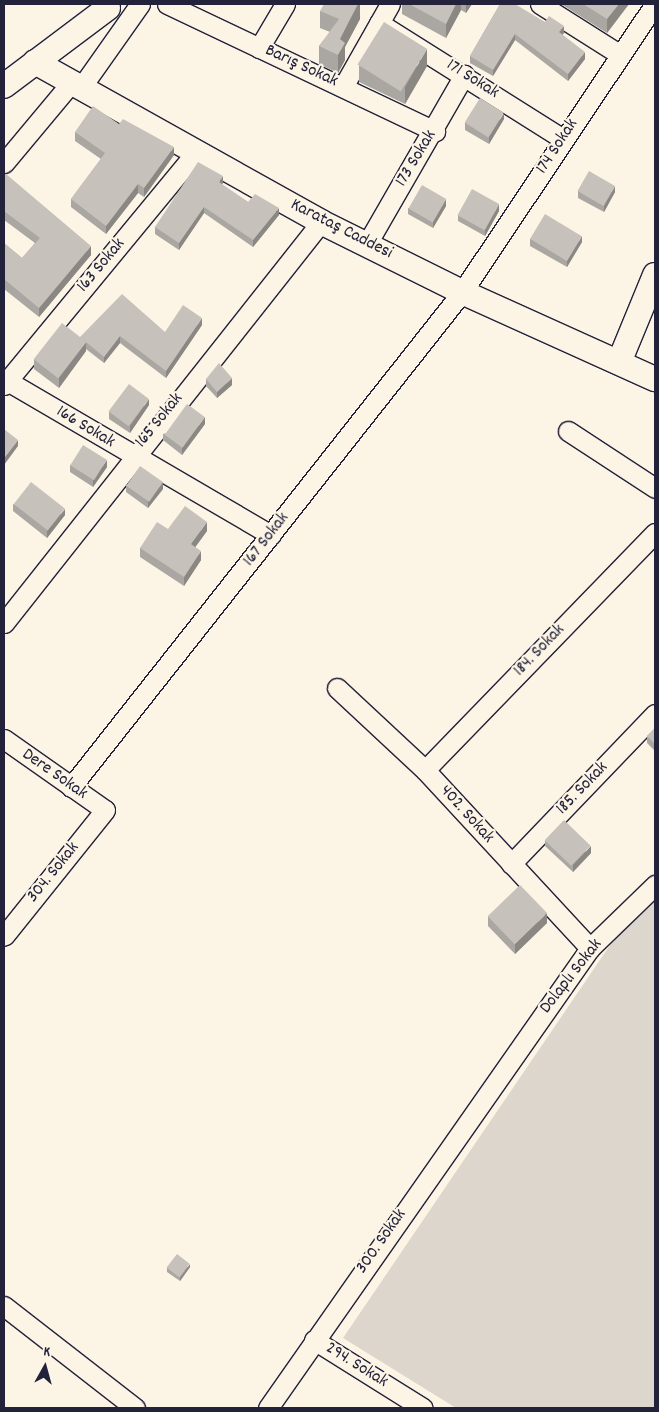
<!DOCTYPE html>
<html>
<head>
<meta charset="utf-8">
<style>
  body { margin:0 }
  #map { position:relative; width:659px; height:1412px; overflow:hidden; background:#fcf5e5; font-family:Dekko,sans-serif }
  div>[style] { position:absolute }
  .green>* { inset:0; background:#dcd6cc }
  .roads { filter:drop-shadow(1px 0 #22223b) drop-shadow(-1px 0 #22223b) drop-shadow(0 1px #22223b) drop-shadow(0 -1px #22223b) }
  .minor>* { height:19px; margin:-9.5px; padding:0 9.5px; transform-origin:9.5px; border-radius:9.5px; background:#fcf5e5 }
  .tertiary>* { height:24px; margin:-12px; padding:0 12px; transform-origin:12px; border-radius:12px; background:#fcf5e5 }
  .wall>* { inset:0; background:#aaa6a1 }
  .shaded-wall>* { inset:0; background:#8b8783 }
  .building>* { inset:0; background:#c6c1bb; transform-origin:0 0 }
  span { translate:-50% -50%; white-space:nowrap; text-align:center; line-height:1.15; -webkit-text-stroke:4.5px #fcf5e5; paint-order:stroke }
  .street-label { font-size:18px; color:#22223b }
  .frame { position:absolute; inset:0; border:5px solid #22223b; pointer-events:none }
  .north { position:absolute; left:20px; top:1342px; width:50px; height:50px; -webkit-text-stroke:4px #fcf5e5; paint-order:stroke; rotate:7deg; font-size:14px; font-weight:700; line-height:20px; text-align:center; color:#22223b }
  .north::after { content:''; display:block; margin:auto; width:18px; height:22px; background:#22223b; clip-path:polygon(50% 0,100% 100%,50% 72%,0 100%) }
</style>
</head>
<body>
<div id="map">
  <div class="green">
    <div style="clip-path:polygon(655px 898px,655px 1408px,456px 1408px,343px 1338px,623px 926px)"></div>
  </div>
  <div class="roads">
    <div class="minor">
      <div style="left:167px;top:4px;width:297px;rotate:25.4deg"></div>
      <div style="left:540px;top:4px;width:93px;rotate:32.3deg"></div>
      <div style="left:379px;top:23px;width:218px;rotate:32.2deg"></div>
      <div style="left:259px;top:48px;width:51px;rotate:-59.4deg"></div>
      <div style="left:343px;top:87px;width:95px;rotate:-60.5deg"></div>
      <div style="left:80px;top:89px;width:104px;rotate:-54.8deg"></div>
      <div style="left:4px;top:163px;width:103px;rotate:-50.1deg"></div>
      <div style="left:368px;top:242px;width:193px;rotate:-60.1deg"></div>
      <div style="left:4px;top:379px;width:309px;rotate:30.3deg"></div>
      <div style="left:4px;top:385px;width:302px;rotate:-50.5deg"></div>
      <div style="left:568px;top:431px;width:104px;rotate:33.2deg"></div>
      <div style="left:4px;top:623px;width:511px;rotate:-51.67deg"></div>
      <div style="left:337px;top:688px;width:120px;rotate:43deg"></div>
      <div style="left:425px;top:770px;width:243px;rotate:47.2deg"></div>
      <div style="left:4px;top:739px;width:123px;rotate:35.1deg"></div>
      <div style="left:105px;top:810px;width:161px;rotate:128.7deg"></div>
      <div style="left:425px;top:770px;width:330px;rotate:-45.9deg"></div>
      <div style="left:71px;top:787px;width:631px;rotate:-51.69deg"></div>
      <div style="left:462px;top:292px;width:347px;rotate:-56.2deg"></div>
      <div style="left:511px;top:864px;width:208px;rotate:-46.2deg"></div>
      <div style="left:4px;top:1306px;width:166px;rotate:37.9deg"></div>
      <div style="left:314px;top:1340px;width:128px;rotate:32deg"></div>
      <div style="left:268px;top:1408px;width:562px;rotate:-55.01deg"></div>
      <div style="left:590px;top:948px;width:91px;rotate:-44.1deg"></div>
    </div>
    <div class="tertiary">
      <div style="left:35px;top:62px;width:328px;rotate:29.2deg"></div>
      <div style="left:321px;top:222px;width:157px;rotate:26.4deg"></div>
      <div style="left:462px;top:292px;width:212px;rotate:24.3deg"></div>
      <div style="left:4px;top:86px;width:130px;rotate:-36.9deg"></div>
      <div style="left:620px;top:360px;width:92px;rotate:-67.6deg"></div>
    </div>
  </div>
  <div class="wall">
    <div style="clip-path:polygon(360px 4px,360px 19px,345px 47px,345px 60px,338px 73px,319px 64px,319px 46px,330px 32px,320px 28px,320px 11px)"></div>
    <div style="clip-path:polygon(402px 4px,472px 4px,466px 13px,461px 10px,446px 38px,402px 14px)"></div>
    <div style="clip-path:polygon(500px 4px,545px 22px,564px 33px,562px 35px,585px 59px,568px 81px,515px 40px,493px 76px,470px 63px,470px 56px)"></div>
    <div style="clip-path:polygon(561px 4px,629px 4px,607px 33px)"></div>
    <div style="clip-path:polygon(359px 65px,427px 66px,405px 104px,359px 82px)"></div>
    <div style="clip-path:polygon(504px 119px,489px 144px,465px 130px,465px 123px)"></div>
    <div style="clip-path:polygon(119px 124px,174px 155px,144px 197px,138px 193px,106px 234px,71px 207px,71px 199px,101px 159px,75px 141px,75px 132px)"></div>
    <div style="clip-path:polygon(4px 177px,91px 255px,39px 317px,4px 289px,4px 243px,22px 258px,35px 243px,4px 220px)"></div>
    <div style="clip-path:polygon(223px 183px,222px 185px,248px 202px,279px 215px,253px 247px,204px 213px,179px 250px,155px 234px,155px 227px)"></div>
    <div style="clip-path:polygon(578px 191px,615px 192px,604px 212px,578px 198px)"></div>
    <div style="clip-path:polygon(446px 206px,433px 228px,408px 214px,408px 208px)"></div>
    <div style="clip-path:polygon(499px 211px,485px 236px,458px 221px,458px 215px)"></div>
    <div style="clip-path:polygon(530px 239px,582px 242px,567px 267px,530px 246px)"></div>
    <div style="clip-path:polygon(202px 325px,166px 378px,120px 343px,104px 363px,86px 349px,86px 351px,59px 388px,34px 369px,34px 359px,80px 337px,165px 332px)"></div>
    <div style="clip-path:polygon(206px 379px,232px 385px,217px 398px,206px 386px)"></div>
    <div style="clip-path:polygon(149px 405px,130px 433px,109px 419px,109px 412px)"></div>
    <div style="clip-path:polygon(205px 424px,182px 455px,163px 440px,163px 434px)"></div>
    <div style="clip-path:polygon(70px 465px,107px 467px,93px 487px,70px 472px)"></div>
    <div style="clip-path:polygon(126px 485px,163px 489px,148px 508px,126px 492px)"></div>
    <div style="clip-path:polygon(13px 504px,65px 515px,47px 538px,13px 511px)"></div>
    <div style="clip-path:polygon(168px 529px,207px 531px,195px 547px,201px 560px,184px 586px,140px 557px,140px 548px)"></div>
    <div style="clip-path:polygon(655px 728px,655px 751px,647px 743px,647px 736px)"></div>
    <div style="clip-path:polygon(545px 840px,591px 853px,573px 872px,545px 846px)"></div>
    <div style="clip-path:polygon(488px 916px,547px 923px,515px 954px,488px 926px)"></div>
    <div style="clip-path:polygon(190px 1267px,180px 1281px,167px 1272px,167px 1268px)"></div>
  </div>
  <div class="shaded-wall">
    <div style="clip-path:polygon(355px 4px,360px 4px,360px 19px,345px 47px,345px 60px,338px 73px,338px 55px,340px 39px)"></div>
    <div style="clip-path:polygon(456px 4px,461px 4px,461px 10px,446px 38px,446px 24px)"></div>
    <div style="clip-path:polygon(466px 4px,472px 4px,466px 13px)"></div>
    <div style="clip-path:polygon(619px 4px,629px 4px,607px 33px,607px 19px)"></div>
    <div style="clip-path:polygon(564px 26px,564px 33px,559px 39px,559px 32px)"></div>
    <div style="clip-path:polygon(515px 34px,515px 40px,493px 76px,493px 70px)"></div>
    <div style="clip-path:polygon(427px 49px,427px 66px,405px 104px,405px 87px)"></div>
    <div style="clip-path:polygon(585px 52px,585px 59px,568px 81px,568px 74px)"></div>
    <div style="clip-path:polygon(504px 113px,504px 119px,489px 144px,489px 137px)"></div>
    <div style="clip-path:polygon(174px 147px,174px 155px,144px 197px,144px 188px)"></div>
    <div style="clip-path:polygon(223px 176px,223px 183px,219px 189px,219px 182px)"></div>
    <div style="clip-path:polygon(138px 184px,138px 193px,106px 234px,106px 226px)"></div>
    <div style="clip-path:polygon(615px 186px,615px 192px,604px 212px,604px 206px)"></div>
    <div style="clip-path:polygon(446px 199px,446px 206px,433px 228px,433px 221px)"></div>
    <div style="clip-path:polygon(499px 204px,499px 211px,485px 236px,485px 230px)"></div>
    <div style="clip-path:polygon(204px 207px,204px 213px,179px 250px,179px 243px)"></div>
    <div style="clip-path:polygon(279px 208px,279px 215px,253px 247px,253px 240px)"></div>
    <div style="clip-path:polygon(582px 236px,582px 242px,567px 267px,567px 261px)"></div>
    <div style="clip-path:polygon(91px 246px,91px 255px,39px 317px,39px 308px)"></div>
    <div style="clip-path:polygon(202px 318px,202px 325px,166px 378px,166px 371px)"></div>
    <div style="clip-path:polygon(120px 336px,120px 343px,104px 363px,104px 357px)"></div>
    <div style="clip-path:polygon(86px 342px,86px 351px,59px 388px,59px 378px)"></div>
    <div style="clip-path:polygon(232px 378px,232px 385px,217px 398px,217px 392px)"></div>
    <div style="clip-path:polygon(149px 399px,149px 405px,130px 433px,130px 426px)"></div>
    <div style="clip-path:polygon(205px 417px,205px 424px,182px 455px,182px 448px)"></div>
    <div style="clip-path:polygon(18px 440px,18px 446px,4px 465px,4px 458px)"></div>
    <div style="clip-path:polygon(107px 460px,107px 467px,93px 487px,93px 480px)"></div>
    <div style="clip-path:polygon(163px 482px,163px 489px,148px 508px,148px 501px)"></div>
    <div style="clip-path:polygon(65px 509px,65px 515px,47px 538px,47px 531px)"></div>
    <div style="clip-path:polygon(207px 522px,207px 531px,191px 553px,191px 544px)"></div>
    <div style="clip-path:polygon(201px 551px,201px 560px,184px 586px,184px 577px)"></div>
    <div style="clip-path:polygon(591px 846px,591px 853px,573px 872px,573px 865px)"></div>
    <div style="clip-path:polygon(547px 913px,547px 923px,515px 954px,515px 944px)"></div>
    <div style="clip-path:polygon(190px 1264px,190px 1267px,180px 1281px,180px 1278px)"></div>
  </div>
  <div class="building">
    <div style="clip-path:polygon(324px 4px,358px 4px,340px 39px,345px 43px,338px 55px,319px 46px,339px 19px,320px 11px)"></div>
    <div style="clip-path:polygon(409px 4px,456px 4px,446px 24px)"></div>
    <div style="clip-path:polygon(500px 4px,515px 4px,545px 22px,549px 16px,564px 26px,559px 32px,585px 52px,568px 74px,515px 34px,493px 70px,470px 56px)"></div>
    <div style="clip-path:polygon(583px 4px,619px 4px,607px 19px)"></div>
    <div style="left:384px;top:22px;width:51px;height:50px;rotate:32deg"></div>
    <div style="left:480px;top:98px;width:28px;height:29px;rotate:32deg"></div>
    <div style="clip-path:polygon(93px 106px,119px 124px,123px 119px,174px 147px,144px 188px,138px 184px,106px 226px,71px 199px,105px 153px,75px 132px)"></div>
    <div style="clip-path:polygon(198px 162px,223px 176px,219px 182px,248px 202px,255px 194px,279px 208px,253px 240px,204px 207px,179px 243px,155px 227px)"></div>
    <div style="left:589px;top:171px;width:30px;height:23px;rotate:30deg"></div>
    <div style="clip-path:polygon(6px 174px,91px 246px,39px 308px,4px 279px,4px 243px,22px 258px,40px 238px,4px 211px,4px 177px)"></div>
    <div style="left:422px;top:185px;width:28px;height:27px;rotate:30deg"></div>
    <div style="left:472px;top:189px;width:31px;height:30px;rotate:29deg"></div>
    <div style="left:545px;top:214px;width:43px;height:29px;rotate:31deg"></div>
    <div style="clip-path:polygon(122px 294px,165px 332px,183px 305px,202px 318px,166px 371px,120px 336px,104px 357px,80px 337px)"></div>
    <div style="left:62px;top:323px;width:31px;height:46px;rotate:38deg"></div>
    <div style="clip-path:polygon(219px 363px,232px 378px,217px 392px,206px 379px)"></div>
    <div style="left:129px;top:384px;width:25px;height:34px;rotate:37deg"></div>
    <div style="left:187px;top:404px;width:22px;height:38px;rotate:36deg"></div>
    <div style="clip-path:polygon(4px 429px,18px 440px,4px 458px)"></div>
    <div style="left:83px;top:445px;width:28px;height:24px;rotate:32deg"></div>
    <div style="left:140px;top:466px;width:28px;height:24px;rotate:35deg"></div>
    <div style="left:31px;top:482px;width:43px;height:28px;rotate:38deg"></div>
    <div style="clip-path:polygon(185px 506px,207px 522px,191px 544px,201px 551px,184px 577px,140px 548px,157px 522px,168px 529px)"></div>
    <div style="clip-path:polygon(655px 728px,655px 744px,647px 736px)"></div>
    <div style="left:564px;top:820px;width:37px;height:28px;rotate:44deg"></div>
    <div style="left:520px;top:885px;width:39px;height:45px;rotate:46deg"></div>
    <div style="left:177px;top:1254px;width:16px;height:17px;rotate:38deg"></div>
  </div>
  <div class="street-label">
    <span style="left:301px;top:67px;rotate:25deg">Barış Sokak</span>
    <span style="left:472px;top:80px;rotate:32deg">171 Sokak</span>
    <span style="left:558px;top:147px;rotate:-57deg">174 Sokak</span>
    <span style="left:417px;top:159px;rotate:-59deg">173 Sokak</span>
    <span style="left:341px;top:230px;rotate:27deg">Karataş Caddesi</span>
    <span style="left:102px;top:266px;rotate:-50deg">163 Sokak</span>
    <span style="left:160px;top:421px;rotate:-51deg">165 Sokak</span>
    <span style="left:85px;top:428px;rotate:31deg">166 Sokak</span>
    <span style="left:267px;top:540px;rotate:-52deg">167 Sokak</span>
    <span style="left:540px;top:651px;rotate:-46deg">184. Sokak</span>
    <span style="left:54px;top:775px;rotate:35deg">Dere Sokak</span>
    <span style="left:583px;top:789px;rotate:-46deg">185. Sokak</span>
    <span style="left:466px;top:815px;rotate:48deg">402. Sokak</span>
    <span style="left:54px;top:873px;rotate:-51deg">304. Sokak</span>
    <span style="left:572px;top:977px;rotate:-52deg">Dolaplı Sokak</span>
    <span style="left:382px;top:1242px;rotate:-55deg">300. Sokak</span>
    <span style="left:356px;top:1366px;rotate:32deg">294. Sokak</span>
  </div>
  <div class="frame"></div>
  <div class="north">K</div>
</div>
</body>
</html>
